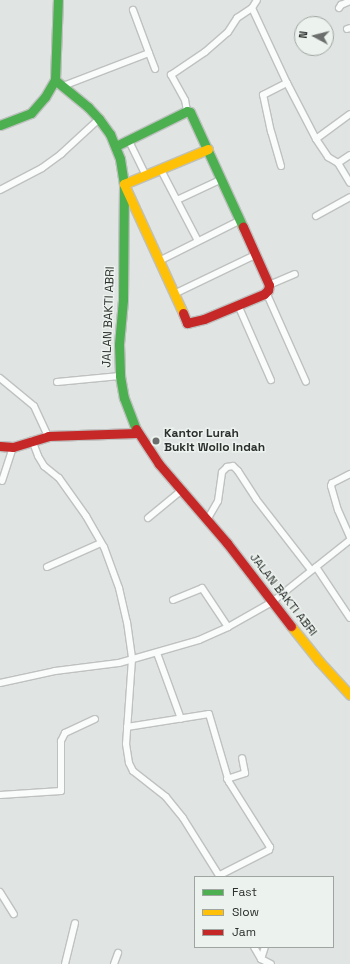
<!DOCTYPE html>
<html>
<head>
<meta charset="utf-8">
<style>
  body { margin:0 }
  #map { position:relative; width:350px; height:964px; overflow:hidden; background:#e0e4e2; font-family:"Space Grotesk",sans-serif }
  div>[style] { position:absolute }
  .roads { filter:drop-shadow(1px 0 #bec1bf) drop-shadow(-1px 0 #bec1bf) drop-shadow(0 1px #bec1bf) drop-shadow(0 -1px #bec1bf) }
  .street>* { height:6px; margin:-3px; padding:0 3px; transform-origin:3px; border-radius:3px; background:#fafbfb }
  .fast>* { height:9px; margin:-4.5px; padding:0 4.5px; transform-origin:4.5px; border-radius:4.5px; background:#4caf50 }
  .slow>* { height:9px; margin:-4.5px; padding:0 4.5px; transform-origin:4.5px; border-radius:4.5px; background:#ffc107 }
  .jam>* { height:9px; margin:-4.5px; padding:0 4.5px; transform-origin:4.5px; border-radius:4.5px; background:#c62828 }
  .dots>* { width:11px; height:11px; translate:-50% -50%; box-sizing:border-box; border:2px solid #ecf3ef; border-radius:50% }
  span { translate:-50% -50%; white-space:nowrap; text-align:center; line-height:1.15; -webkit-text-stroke:3px #ecf3ef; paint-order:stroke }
  .street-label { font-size:12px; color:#2c2f2d }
  .poi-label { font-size:12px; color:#2c2f2d; font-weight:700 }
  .left { translate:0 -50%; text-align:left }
  .legend { position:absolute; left:194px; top:876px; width:140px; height:72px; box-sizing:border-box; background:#ecf3ef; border:1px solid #9fa5a1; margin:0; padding:5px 7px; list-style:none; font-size:12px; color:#2c2f2d }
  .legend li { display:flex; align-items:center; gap:8px; height:20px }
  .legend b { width:20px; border:1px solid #9fa5a1 }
  .north { position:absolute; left:294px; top:16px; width:40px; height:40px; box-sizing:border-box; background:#ecf3ef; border:1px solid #9fa5a1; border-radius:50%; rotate:277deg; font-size:11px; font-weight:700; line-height:16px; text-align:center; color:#2c2f2d }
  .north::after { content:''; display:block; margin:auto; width:14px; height:18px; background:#6b6e6c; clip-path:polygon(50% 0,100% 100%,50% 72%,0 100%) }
</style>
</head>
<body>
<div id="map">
  <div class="roads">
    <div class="street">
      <div style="left:252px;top:8px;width:9px;rotate:-58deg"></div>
      <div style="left:339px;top:8px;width:4px;rotate:-56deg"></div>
      <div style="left:341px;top:5px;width:10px;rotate:-24deg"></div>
      <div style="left:347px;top:29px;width:3px;rotate:-18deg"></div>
      <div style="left:149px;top:53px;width:17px;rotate:69deg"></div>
      <div style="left:63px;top:86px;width:92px;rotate:-21deg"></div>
      <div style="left:149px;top:53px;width:46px;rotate:-110.4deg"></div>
      <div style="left:187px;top:111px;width:11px;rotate:-100deg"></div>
      <div style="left:185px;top:100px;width:29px;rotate:-119deg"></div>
      <div style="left:171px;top:75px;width:41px;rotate:-34.1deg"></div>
      <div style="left:205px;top:52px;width:30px;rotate:-41deg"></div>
      <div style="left:228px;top:32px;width:17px;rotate:-57deg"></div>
      <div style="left:237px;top:18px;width:18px;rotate:-34deg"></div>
      <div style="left:252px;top:8px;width:83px;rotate:65deg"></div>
      <div style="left:287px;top:83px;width:63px;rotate:62.6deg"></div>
      <div style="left:316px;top:139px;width:42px;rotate:-36.3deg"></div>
      <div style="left:316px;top:139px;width:22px;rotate:56deg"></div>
      <div style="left:328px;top:157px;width:12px;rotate:31deg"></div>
      <div style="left:338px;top:163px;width:23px;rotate:59deg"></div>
      <div style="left:129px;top:141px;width:39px;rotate:64deg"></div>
      <div style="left:338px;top:163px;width:14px;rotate:-34deg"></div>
      <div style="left:281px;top:166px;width:35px;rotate:-106deg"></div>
      <div style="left:271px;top:132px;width:38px;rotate:-102deg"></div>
      <div style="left:263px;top:95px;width:27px;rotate:-27deg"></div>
      <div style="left:161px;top:170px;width:80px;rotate:62.5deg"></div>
      <div style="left:0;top:190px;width:47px;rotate:-27.6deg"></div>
      <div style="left:42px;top:168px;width:24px;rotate:-36deg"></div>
      <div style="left:61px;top:154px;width:52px;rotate:-42.6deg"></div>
      <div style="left:177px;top:200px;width:50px;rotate:-25deg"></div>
      <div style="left:316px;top:216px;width:39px;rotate:-29deg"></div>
      <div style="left:159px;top:261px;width:92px;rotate:-26.6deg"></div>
      <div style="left:269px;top:285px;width:28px;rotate:-23deg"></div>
      <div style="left:266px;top:292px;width:98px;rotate:66deg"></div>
      <div style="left:174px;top:294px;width:90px;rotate:-25.7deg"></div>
      <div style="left:238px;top:305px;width:82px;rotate:66.3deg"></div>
      <div style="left:0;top:378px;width:44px;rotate:39.5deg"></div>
      <div style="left:34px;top:406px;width:33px;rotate:65deg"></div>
      <div style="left:57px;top:382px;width:63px;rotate:-5.4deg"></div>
      <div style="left:32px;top:440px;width:17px;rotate:69deg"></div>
      <div style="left:38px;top:456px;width:12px;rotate:59deg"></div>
      <div style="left:44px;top:466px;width:19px;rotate:39deg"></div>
      <div style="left:59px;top:478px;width:47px;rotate:54.6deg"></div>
      <div style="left:86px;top:516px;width:36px;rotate:60deg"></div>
      <div style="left:104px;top:547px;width:44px;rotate:69.9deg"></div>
      <div style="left:119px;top:588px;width:35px;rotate:77deg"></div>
      <div style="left:127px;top:622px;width:37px;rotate:82deg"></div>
      <div style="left:132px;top:659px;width:85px;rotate:94deg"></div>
      <div style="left:126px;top:744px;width:19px;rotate:81deg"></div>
      <div style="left:129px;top:763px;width:9px;rotate:63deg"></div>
      <div style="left:133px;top:771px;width:42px;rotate:38.2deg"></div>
      <div style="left:166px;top:797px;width:27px;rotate:51deg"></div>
      <div style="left:183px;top:818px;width:70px;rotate:57.9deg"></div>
      <div style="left:350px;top:474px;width:20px;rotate:153deg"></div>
      <div style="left:332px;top:483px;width:3px;rotate:108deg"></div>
      <div style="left:331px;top:486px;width:25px;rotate:74deg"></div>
      <div style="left:338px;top:510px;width:30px;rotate:66deg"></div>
      <div style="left:2px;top:481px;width:36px;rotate:-72deg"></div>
      <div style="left:148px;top:518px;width:44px;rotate:-39.5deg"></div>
      <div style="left:207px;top:520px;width:22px;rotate:-60deg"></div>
      <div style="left:218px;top:501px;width:29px;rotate:-82deg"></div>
      <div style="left:222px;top:472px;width:7px;rotate:-45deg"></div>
      <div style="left:227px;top:467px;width:6px;rotate:-9deg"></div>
      <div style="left:233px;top:466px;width:7px;rotate:45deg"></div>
      <div style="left:238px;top:471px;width:33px;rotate:57deg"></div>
      <div style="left:256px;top:499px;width:90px;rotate:52.2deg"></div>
      <div style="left:47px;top:567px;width:59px;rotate:-24deg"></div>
      <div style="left:316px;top:567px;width:61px;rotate:56.3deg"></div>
      <div style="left:173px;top:600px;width:31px;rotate:-22deg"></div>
      <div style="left:202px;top:588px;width:47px;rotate:56.3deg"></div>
      <div style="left:157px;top:653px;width:70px;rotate:70deg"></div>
      <div style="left:0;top:683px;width:56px;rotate:-12.3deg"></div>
      <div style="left:55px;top:671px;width:64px;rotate:-7.1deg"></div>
      <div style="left:119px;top:663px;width:83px;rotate:-16deg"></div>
      <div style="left:199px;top:640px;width:32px;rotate:-24deg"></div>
      <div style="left:228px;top:627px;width:51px;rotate:-29.6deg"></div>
      <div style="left:272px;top:602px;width:100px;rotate:-38.5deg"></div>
      <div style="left:127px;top:727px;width:83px;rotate:-9deg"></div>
      <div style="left:209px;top:714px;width:71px;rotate:73.6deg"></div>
      <div style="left:229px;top:782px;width:77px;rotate:57.8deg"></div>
      <div style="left:270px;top:847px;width:3px;rotate:108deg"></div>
      <div style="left:269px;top:850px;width:55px;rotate:153deg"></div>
      <div style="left:227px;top:779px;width:19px;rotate:-18deg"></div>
      <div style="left:245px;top:773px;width:15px;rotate:-101deg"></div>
      <div style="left:0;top:795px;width:61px;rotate:-3.8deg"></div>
      <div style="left:61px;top:791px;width:50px;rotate:-90deg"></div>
      <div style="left:61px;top:741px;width:9px;rotate:-63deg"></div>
      <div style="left:65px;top:733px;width:33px;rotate:-25deg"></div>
      <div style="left:0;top:892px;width:26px;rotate:58deg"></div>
      <div style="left:254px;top:947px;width:14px;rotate:60deg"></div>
      <div style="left:261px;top:959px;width:11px;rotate:27deg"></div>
      <div style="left:261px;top:959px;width:13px;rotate:-72deg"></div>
      <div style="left:65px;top:964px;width:42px;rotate:-76.3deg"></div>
      <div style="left:114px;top:964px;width:12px;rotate:-70deg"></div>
    </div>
    <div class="fast">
      <div style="left:55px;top:80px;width:43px;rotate:39.3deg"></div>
      <div style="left:88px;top:107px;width:16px;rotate:47deg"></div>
      <div style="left:99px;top:119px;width:19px;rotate:54deg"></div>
      <div style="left:110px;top:134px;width:27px;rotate:68deg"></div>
      <div style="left:120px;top:159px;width:25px;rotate:81deg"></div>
      <div style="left:124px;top:184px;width:116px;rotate:90.5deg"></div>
      <div style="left:123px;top:300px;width:44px;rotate:95.2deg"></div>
      <div style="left:119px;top:344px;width:32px;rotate:88deg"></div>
      <div style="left:120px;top:376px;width:22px;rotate:80deg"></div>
      <div style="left:124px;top:398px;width:33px;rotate:69deg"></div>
      <div style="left:0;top:125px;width:33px;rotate:-21deg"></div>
      <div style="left:31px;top:113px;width:21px;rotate:-49deg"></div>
      <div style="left:45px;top:97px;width:20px;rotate:-60deg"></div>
      <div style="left:55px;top:80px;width:80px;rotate:-87.9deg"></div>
      <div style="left:116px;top:146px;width:79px;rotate:-26.2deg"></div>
      <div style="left:187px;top:111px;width:3px;rotate:18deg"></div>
      <div style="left:190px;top:112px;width:127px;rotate:65.3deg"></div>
    </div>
    <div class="slow">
      <div style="left:183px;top:313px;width:142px;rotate:-114.6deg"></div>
      <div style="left:124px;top:184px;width:91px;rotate:-22.6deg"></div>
      <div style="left:291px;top:626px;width:45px;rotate:51.3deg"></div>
      <div style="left:319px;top:661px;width:46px;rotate:47.6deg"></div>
    </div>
    <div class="jam">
      <div style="left:183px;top:313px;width:11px;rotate:68deg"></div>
      <div style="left:187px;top:323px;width:17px;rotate:-13deg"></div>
      <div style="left:204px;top:319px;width:65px;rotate:-22.6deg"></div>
      <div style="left:264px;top:294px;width:6px;rotate:-45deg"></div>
      <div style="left:268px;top:290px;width:5px;rotate:-79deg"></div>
      <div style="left:269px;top:285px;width:64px;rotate:-114.1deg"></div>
      <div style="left:136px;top:429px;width:42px;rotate:56.7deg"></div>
      <div style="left:159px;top:464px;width:104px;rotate:49.3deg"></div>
      <div style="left:227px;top:543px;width:105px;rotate:52.4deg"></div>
      <div style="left:0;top:446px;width:13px;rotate:4deg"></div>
      <div style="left:13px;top:447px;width:37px;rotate:-17deg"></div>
      <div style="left:48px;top:436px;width:89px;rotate:-1.9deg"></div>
    </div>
  </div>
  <div class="dots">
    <div style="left:156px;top:441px;background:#6b6e6c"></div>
  </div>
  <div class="street-label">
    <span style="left:109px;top:317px;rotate:-88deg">JALAN BAKTI ABRI</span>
    <span style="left:283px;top:595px;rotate:52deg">JALAN BAKTI ABRI</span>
  </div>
  <div class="poi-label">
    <span class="left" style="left:164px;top:441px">Kantor Lurah<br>Bukit Wolio Indah</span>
  </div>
  <ul class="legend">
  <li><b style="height:5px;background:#4caf50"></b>Fast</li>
  <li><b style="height:5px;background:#ffc107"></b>Slow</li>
  <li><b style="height:5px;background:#c62828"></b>Jam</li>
  </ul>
  <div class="north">N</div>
</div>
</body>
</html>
